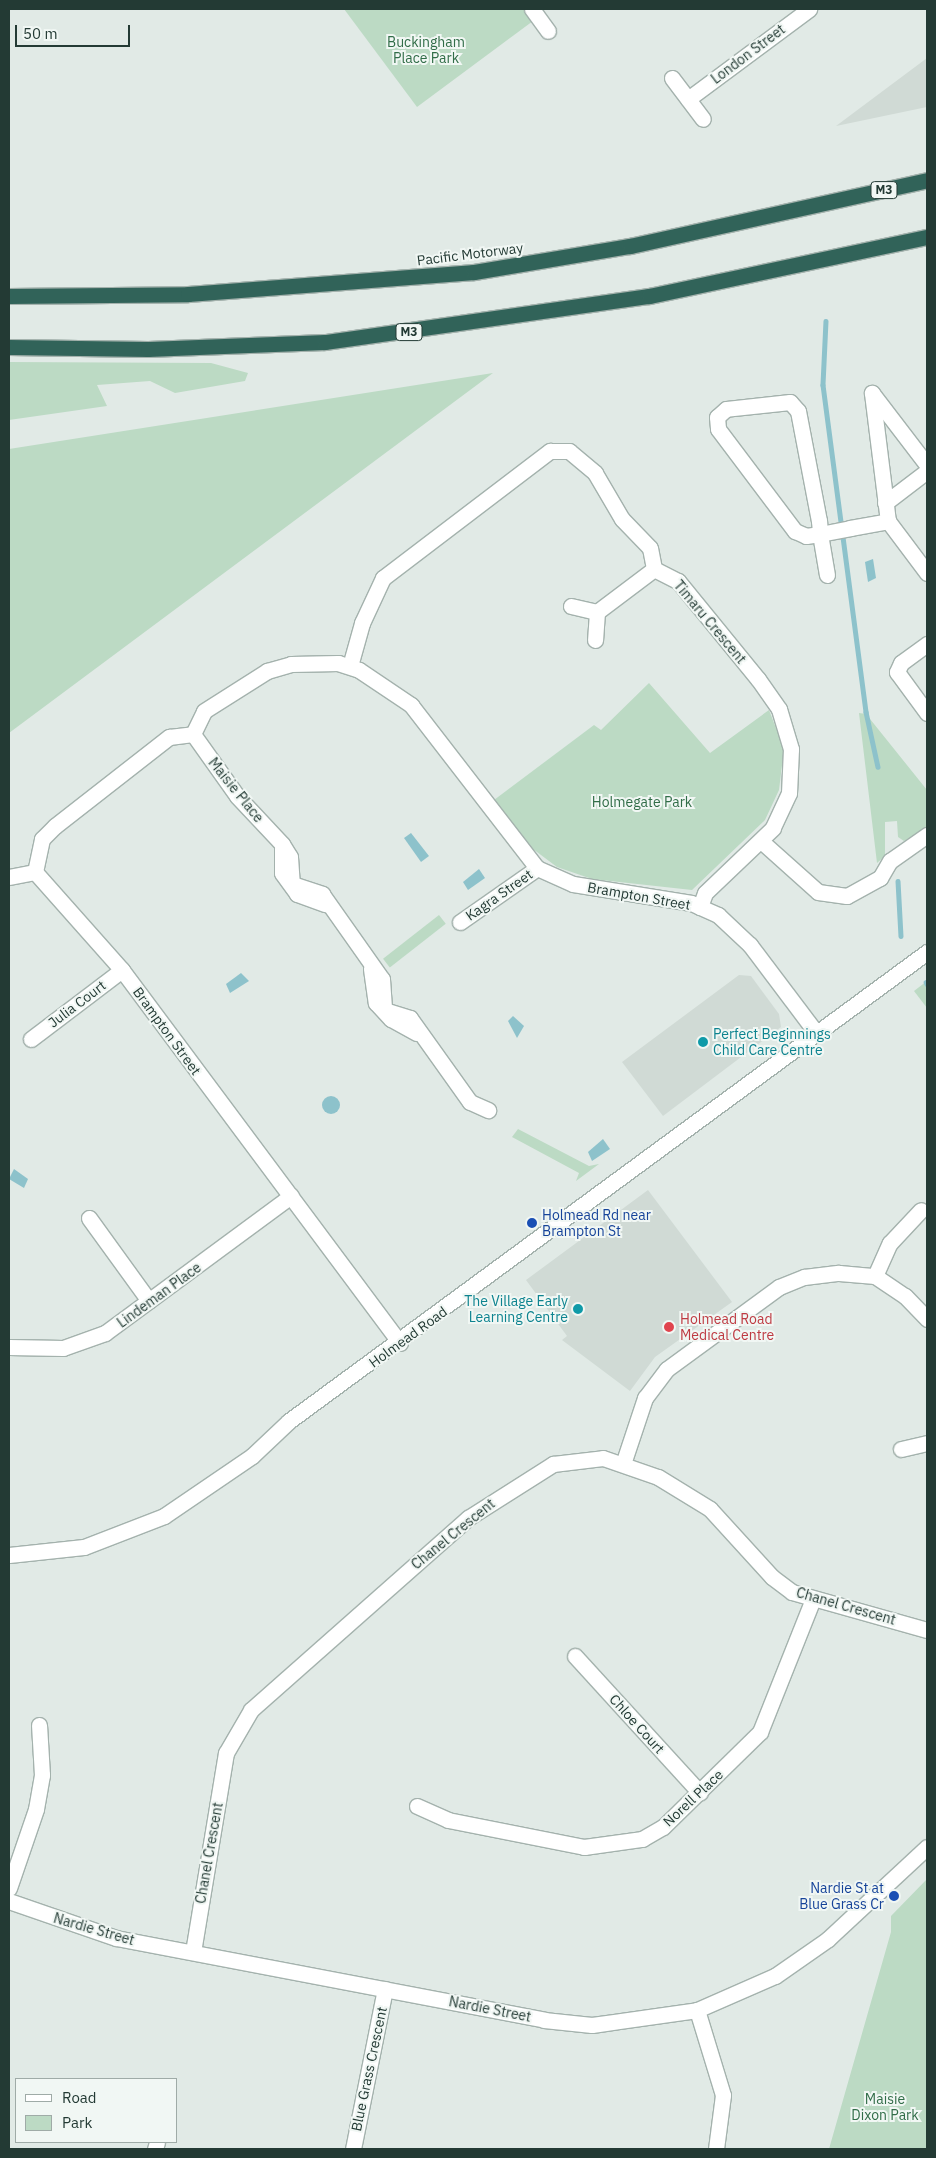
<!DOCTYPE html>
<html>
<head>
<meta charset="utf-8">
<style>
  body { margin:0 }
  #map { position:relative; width:936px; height:2158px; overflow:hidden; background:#e1eae6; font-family:"IBM Plex Sans",sans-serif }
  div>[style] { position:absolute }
  .built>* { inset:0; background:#d0dad5 }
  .green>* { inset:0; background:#bcdac4; transform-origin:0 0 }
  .water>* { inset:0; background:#8dc2cb }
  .round { border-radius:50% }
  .stream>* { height:4.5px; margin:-2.25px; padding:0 2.25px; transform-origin:2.25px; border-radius:2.25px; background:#8dc2cb }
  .roads { filter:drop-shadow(1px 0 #a4b2ad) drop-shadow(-1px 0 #a4b2ad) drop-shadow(0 1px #a4b2ad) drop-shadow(0 -1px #a4b2ad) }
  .street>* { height:15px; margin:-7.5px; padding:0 7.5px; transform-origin:7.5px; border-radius:7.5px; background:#fff }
  .secondary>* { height:15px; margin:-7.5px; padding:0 7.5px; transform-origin:7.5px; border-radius:7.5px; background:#fff }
  .highway>* { height:15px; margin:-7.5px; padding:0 7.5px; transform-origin:7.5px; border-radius:7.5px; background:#316359 }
  .dots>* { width:14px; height:14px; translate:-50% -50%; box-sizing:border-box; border:2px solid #f1f7f4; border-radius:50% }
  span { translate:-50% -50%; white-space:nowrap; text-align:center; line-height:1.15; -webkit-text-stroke:4px #f1f7f4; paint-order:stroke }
  .shield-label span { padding:1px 4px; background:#f1f7f4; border:1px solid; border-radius:4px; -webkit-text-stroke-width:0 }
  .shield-label { font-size:12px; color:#233a34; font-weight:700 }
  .park-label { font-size:14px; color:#316d48 }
  .street-label { font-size:14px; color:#233a34 }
  .culture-label { font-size:14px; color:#0d838f }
  .left { translate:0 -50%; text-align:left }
  .right { translate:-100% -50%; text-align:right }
  .transit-label { font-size:14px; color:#164399 }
  .health-label { font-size:14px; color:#be3a42 }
  .frame { position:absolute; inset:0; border:10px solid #233a34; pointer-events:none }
  .legend { position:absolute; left:15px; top:2078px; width:162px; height:65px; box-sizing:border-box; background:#f1f7f4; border:1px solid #9faba7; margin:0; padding:6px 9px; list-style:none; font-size:15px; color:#233a34 }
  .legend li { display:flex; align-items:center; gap:10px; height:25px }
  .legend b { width:25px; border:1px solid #9faba7 }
  .scale { position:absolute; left:15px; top:25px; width:115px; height:22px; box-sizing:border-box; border:2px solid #233a34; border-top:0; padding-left:6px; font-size:15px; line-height:18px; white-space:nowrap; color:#233a34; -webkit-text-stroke:4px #f1f7f4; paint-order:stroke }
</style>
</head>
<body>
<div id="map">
  <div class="built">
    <div style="clip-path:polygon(927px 58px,927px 107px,836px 126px)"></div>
    <div style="clip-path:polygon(739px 975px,751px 976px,779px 1014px,781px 1027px,663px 1116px,622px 1062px)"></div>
    <div style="clip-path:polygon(648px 1190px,732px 1302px,655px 1357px,630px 1391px,562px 1340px,567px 1336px,526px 1280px)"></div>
  </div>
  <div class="green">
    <div style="clip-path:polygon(344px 9px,524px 9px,533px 21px,417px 107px)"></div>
    <div style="clip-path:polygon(9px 362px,211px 363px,248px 373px,245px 381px,175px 393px,150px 381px,97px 385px,107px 406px,9px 420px)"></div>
    <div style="clip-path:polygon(493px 373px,9px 733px,9px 449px)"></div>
    <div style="clip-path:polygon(649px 683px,710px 753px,769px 710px,784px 749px,779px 790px,765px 820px,692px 890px,592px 879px,557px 867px,529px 846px,494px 800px,594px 725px,601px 730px)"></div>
    <div style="clip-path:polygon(859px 713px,866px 714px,927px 790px,927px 828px,904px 841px,898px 837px,897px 821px,885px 822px,885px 856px,877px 863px)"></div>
    <div style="left:439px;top:915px;width:11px;height:71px;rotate:52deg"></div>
    <div style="clip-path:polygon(927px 981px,927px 1008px,914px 991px)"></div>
    <div style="clip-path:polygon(518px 1129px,589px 1166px,599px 1164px,576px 1181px,579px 1173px,512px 1137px)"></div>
    <div style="clip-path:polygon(927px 1879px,927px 2149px,829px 2149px,891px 1932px,891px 1916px)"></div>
  </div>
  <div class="water">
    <div style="clip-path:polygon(873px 559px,876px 578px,868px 582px,865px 562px)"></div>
    <div style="clip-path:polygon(411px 833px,429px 856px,421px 862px,404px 838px)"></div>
    <div style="clip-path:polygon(479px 869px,485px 878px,468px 890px,463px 882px)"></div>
    <div style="clip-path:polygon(241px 973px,249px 981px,230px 993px,226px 984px)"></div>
    <div style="clip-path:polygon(513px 1016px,524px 1026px,517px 1038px,508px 1021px)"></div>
    <div class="round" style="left:322px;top:1096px;width:18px;height:18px"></div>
    <div style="clip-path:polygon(603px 1139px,610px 1149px,592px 1161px,588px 1152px)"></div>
    <div style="clip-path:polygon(14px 1169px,28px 1179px,24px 1188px,9px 1179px)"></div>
  </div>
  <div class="stream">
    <div style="left:826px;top:321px;width:64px;rotate:92.7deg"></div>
    <div style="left:823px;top:385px;width:330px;rotate:82.5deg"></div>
    <div style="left:866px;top:712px;width:56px;rotate:77.7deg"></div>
    <div style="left:898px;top:881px;width:55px;rotate:86.9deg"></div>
    <div style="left:926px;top:982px;width:2px;rotate:63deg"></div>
  </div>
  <div class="roads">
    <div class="street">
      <div style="left:532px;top:9px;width:27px;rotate:54deg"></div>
      <div style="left:672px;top:78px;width:51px;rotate:52.9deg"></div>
      <div style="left:688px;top:99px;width:151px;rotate:-36.6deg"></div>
      <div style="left:927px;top:465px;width:91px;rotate:-127.4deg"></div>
      <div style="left:872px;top:393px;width:129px;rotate:82.9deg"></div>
      <div style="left:888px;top:521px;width:65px;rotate:53.1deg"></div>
      <div style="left:885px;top:503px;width:53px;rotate:-37.3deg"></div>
      <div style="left:654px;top:569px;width:27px;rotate:27deg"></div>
      <div style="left:678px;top:581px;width:127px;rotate:50.8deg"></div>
      <div style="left:758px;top:679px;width:37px;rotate:55deg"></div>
      <div style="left:779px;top:709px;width:42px;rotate:73.3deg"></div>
      <div style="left:791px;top:749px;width:44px;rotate:92.6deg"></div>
      <div style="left:789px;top:793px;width:38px;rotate:115deg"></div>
      <div style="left:773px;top:828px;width:94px;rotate:136.3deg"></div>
      <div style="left:705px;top:893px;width:15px;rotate:110deg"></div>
      <div style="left:827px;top:575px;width:42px;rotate:-99.7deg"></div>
      <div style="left:820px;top:534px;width:13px;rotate:-94deg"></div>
      <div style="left:819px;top:521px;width:112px;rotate:-100.8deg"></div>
      <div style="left:798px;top:411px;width:12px;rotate:-132deg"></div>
      <div style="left:790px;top:402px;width:64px;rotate:173.8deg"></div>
      <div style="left:726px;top:409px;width:12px;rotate:138deg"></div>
      <div style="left:717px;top:417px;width:12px;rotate:85deg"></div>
      <div style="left:718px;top:429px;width:128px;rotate:53deg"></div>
      <div style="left:795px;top:531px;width:12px;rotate:24deg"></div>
      <div style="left:806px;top:536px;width:14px;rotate:-8deg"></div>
      <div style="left:820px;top:534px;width:31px;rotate:-11deg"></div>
      <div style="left:850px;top:528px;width:39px;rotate:-10deg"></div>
      <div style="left:571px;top:606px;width:27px;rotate:13deg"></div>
      <div style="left:597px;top:612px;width:28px;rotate:94deg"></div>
      <div style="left:597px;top:612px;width:71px;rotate:-37deg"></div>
      <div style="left:927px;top:644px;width:32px;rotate:144deg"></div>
      <div style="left:901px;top:663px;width:10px;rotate:114deg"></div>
      <div style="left:897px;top:672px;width:51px;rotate:53.8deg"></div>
      <div style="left:350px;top:666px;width:45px;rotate:-74.4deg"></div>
      <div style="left:362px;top:623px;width:50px;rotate:-65deg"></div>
      <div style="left:383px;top:578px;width:210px;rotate:-37.3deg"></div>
      <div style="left:550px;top:451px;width:19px"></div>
      <div style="left:569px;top:451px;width:34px;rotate:40deg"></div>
      <div style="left:595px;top:473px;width:53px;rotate:59.6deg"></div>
      <div style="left:622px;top:519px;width:40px;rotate:46deg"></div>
      <div style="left:650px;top:548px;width:21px;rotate:79deg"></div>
      <div style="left:193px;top:734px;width:76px;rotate:54.6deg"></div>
      <div style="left:237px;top:796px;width:66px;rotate:46.8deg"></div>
      <div style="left:282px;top:844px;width:15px;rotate:58deg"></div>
      <div style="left:290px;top:857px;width:27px;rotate:86deg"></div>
      <div style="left:292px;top:884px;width:32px;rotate:18deg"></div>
      <div style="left:322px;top:894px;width:104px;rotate:54.8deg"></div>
      <div style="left:382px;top:979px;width:31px;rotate:86deg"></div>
      <div style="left:384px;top:1010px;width:27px;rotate:17deg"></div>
      <div style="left:410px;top:1018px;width:103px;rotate:54.5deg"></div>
      <div style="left:470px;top:1102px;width:20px;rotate:24deg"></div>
      <div style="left:761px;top:841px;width:76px;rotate:41.8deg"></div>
      <div style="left:818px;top:892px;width:29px;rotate:8deg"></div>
      <div style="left:847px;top:896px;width:38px;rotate:-29deg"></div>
      <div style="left:880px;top:878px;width:20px;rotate:-60deg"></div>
      <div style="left:890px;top:861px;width:45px;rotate:-35.1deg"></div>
      <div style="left:282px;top:848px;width:25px;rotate:90deg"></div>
      <div style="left:282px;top:873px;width:26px;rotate:54deg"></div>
      <div style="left:297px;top:894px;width:30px;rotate:20deg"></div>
      <div style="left:9px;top:877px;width:26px;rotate:-11deg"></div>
      <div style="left:460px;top:922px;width:94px;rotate:-35deg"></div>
      <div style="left:371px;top:969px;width:34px;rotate:82deg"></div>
      <div style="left:376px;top:1003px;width:22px;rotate:47deg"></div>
      <div style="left:391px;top:1019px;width:29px;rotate:29deg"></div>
      <div style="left:31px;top:1039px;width:114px;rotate:-37.2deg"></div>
      <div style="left:89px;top:1218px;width:102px;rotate:54.1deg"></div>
      <div style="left:875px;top:1276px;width:36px;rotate:-66deg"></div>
      <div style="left:890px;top:1243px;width:45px;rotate:-46.8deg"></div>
      <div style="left:400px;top:1343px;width:465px;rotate:-126.7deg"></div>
      <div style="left:122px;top:970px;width:131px;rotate:-131.6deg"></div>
      <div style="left:35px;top:872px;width:34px;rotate:-78deg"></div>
      <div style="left:42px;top:839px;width:18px;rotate:-45deg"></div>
      <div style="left:55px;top:826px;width:145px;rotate:-38deg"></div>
      <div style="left:169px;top:737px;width:24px;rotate:-7deg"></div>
      <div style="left:193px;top:734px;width:25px;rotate:-64deg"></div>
      <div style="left:204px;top:711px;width:75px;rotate:-32.4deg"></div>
      <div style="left:267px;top:671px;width:25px;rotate:-16deg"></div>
      <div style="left:291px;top:664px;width:47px;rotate:-1.2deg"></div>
      <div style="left:338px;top:663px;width:22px;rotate:18deg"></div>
      <div style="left:359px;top:670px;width:63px;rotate:33.9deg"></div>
      <div style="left:411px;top:705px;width:206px;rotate:52.3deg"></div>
      <div style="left:537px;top:868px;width:39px;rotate:24deg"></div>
      <div style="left:573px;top:884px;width:120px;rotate:9.1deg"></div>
      <div style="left:691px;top:903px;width:30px;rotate:24deg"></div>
      <div style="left:718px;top:915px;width:44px;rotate:43.2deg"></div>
      <div style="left:750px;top:945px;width:111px;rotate:53deg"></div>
      <div style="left:9px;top:1347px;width:54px;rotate:1.1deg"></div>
      <div style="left:63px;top:1348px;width:45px;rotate:-19.7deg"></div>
      <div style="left:105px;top:1333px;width:231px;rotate:-36.4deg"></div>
      <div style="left:901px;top:1449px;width:27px;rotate:-13deg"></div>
      <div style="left:623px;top:1464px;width:70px;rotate:-71.6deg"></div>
      <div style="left:645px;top:1398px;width:36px;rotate:-53deg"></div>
      <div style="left:667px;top:1369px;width:139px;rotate:-36.2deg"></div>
      <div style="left:779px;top:1287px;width:27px;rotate:-22deg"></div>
      <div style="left:804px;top:1277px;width:35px;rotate:-7deg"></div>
      <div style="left:839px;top:1273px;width:36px;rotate:5deg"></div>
      <div style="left:875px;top:1276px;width:36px;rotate:34deg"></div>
      <div style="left:905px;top:1296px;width:32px;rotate:46deg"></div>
      <div style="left:575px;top:1656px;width:185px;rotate:47.6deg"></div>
      <div style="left:417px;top:1806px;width:34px;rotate:24deg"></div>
      <div style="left:448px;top:1820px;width:139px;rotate:11.2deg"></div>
      <div style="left:584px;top:1847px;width:59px;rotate:-7.9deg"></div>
      <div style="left:642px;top:1839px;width:24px;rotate:-30deg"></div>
      <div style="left:663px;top:1827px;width:136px;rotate:-44.4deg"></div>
      <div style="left:760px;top:1732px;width:143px;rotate:-68.3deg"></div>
      <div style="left:9px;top:1888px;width:83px;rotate:-71.1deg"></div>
      <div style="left:36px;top:1809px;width:35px;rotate:-80deg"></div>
      <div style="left:42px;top:1775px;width:50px;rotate:-93.4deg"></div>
      <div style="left:9px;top:1901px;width:113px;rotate:19.1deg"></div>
      <div style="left:116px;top:1938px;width:436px;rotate:10.8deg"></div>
      <div style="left:544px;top:2020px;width:48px;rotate:5.9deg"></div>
      <div style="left:592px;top:2025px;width:106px;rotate:-8.1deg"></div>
      <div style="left:697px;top:2010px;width:85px;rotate:-23.6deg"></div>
      <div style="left:775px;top:1976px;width:65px;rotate:-34.9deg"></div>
      <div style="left:828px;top:1939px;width:135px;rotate:-42.9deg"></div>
      <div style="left:193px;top:1952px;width:202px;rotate:-80.6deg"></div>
      <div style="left:226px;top:1753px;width:50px;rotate:-59.8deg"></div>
      <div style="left:251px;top:1710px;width:290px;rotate:-41.5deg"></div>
      <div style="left:468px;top:1518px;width:101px;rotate:-32.4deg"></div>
      <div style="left:553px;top:1464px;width:50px;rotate:-6.8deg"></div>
      <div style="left:603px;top:1458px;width:58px;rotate:19.1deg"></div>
      <div style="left:658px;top:1477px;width:61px;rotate:31.6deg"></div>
      <div style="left:710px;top:1509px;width:92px;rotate:47.6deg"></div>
      <div style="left:772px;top:1577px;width:25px;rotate:37deg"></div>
      <div style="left:792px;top:1592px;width:140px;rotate:15.7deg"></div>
      <div style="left:697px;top:2010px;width:89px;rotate:73deg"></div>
      <div style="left:723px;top:2095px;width:54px;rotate:97.4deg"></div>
      <div style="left:155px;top:2149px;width:7px;rotate:-74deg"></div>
      <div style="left:353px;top:2149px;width:163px;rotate:-78.7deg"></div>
    </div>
    <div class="secondary">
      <div style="left:9px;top:1555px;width:75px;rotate:-6.1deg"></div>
      <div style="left:84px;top:1547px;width:86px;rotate:-21.2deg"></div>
      <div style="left:164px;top:1516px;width:107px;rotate:-34.3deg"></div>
      <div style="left:252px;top:1456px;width:51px;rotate:-43.4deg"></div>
      <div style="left:289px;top:1421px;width:792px;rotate:-36.32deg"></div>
    </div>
    <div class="highway">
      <div style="left:9px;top:296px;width:179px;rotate:-0.6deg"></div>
      <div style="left:188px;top:294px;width:287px;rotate:-4.4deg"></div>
      <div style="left:474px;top:272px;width:158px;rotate:-9.5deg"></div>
      <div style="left:630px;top:246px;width:304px;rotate:-12.5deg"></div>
      <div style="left:9px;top:347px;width:139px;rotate:0.8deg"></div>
      <div style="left:148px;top:349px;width:177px;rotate:-2.3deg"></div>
      <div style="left:325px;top:342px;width:327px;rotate:-8.1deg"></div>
      <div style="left:649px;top:296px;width:284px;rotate:-12deg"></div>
    </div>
  </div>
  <div class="dots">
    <div style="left:703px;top:1042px;background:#0f9aa8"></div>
    <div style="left:532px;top:1223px;background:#1a4fb4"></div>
    <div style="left:578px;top:1309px;background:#0f9aa8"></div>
    <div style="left:669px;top:1327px;background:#e0444e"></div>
    <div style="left:894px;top:1896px;background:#1a4fb4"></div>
  </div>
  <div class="shield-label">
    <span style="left:884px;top:190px">M3</span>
    <span style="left:409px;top:332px">M3</span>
  </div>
  <div class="park-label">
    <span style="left:426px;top:50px">Buckingham<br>Place Park</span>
    <span style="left:642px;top:802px">Holmegate Park</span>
    <span style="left:885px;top:2107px">Maisie<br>Dixon Park</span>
  </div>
  <div class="street-label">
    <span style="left:748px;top:54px;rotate:-37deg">London Street</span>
    <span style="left:470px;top:254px;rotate:-7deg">Pacific Motorway</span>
    <span style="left:710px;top:622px;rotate:50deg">Timaru Crescent</span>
    <span style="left:236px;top:790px;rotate:51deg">Maisie Place</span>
    <span style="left:499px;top:895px;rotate:-35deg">Kagra Street</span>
    <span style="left:639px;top:896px;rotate:10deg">Brampton Street</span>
    <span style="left:77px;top:1004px;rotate:-37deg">Julia Court</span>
    <span style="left:167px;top:1031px;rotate:54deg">Brampton Street</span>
    <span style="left:159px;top:1295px;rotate:-36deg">Lindeman Place</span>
    <span style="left:408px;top:1337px;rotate:-36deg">Holmead Road</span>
    <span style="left:453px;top:1534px;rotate:-39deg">Chanel Crescent</span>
    <span style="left:846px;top:1606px;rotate:16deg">Chanel Crescent</span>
    <span style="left:637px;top:1724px;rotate:48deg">Chloe Court</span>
    <span style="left:693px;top:1798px;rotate:-43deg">Norell Place</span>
    <span style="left:209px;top:1853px;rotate:-80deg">Chanel Crescent</span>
    <span style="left:94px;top:1929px;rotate:16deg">Nardie Street</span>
    <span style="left:490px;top:2009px;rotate:11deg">Nardie Street</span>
    <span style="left:369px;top:2069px;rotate:-78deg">Blue Grass Crescent</span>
  </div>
  <div class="culture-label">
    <span class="left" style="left:713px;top:1042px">Perfect Beginnings<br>Child Care Centre</span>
    <span class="right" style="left:568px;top:1309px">The Village Early<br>Learning Centre</span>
  </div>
  <div class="transit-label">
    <span class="left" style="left:542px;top:1223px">Holmead Rd near<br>Brampton St</span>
    <span class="right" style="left:884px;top:1896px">Nardie St at<br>Blue Grass Cr</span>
  </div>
  <div class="health-label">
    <span class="left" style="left:680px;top:1327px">Holmead Road<br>Medical Centre</span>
  </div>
  <div class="frame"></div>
  <ul class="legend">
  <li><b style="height:6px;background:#fff"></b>Road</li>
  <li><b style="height:14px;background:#bcdac4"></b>Park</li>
  </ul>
  <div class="scale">50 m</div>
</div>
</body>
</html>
